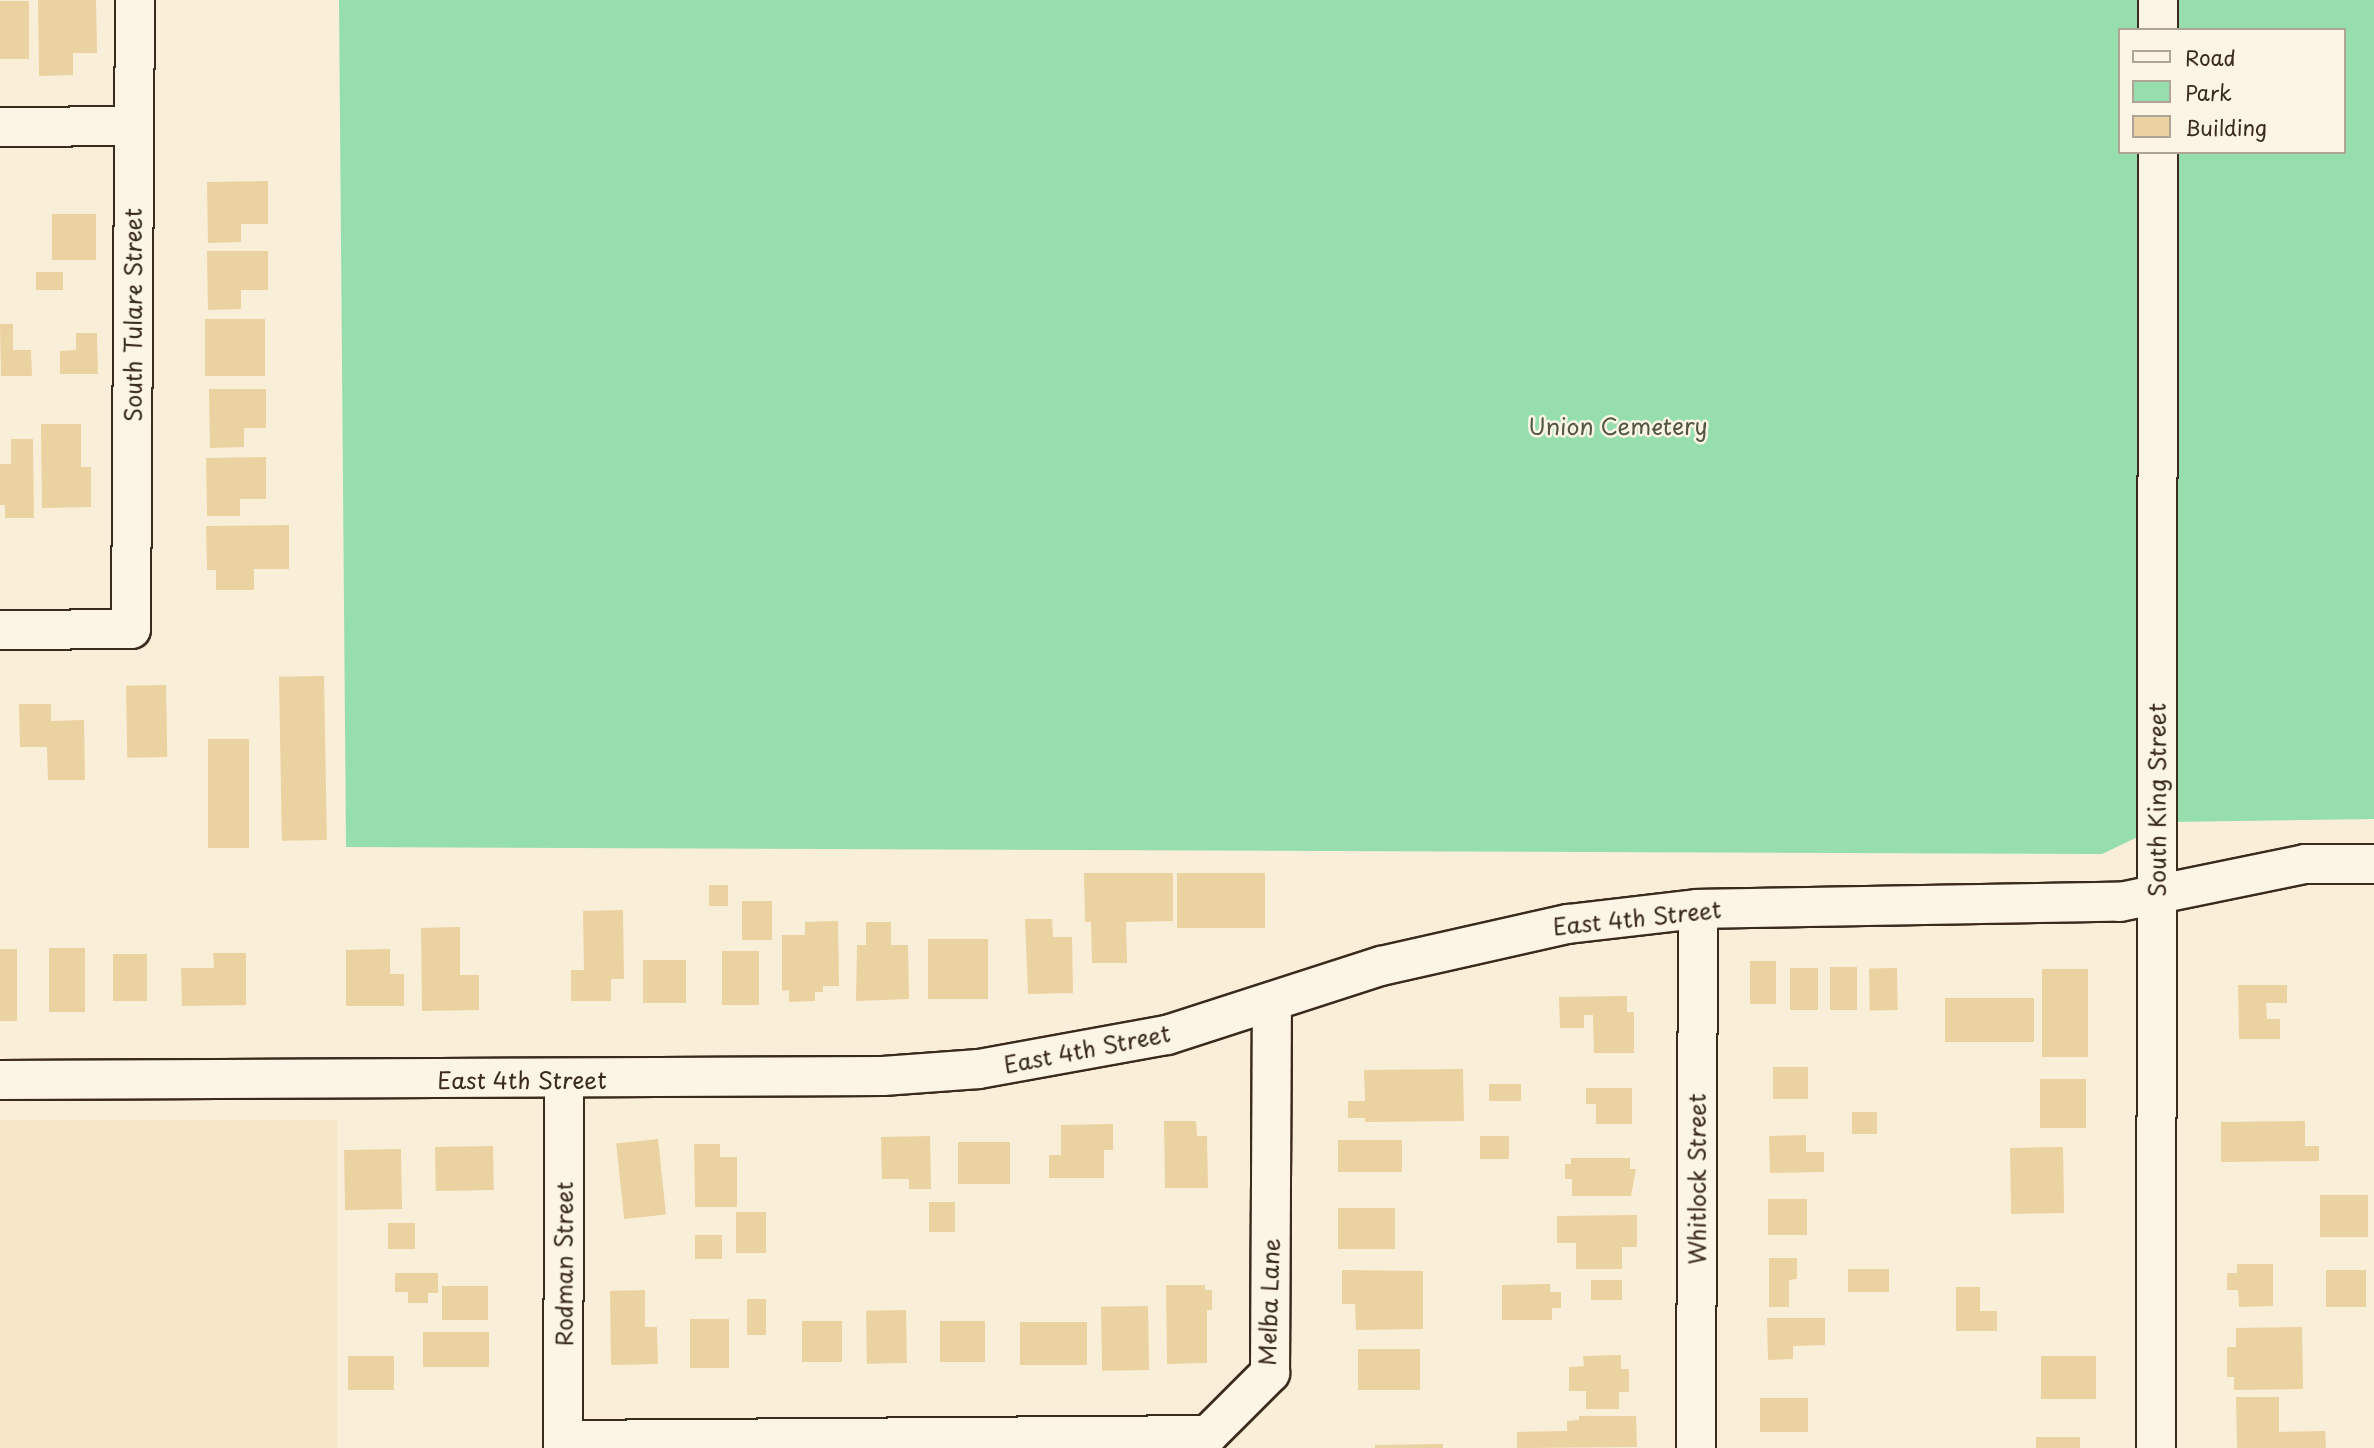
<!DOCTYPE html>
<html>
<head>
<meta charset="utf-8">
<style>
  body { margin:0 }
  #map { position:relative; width:2374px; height:1448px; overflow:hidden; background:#f9eed7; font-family:"Playpen Sans",sans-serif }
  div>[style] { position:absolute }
  .built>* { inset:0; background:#f5e6c7; transform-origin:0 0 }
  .green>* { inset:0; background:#96deae }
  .building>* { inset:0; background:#ebd2a1; transform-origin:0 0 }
  .roads { filter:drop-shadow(2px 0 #3b2a1e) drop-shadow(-2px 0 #3b2a1e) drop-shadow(0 2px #3b2a1e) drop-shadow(0 -2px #3b2a1e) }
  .minor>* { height:38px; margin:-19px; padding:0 19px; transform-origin:19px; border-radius:19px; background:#fcf5e5 }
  span { translate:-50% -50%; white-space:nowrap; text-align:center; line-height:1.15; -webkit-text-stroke:5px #fcf5e5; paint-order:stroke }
  .street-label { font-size:23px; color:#3b2a1e }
  .park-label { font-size:23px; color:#525742 }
  .legend { position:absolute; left:2118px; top:28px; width:228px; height:126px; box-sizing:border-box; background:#fcf5e5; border:2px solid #afa495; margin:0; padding:9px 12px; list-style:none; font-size:21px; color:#3b2a1e }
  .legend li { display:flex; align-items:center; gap:14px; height:35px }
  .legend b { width:35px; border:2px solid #afa495 }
</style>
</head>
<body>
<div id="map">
  <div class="built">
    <div style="left:337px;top:1120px;width:328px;height:337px;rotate:90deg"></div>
  </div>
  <div class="green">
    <div style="clip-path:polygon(evenodd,339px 0,2374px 0,2374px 819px,2169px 822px,2102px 854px,346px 847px,339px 0,2120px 30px,2344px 30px,2344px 152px,2120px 152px,2120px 30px)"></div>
  </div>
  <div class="building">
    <div style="clip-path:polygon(38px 0,96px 0,97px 53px,73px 53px,73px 75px,39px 76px)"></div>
    <div style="left:0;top:1px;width:29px;height:58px"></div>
    <div style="clip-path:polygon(268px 181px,268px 224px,241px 224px,241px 242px,208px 243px,207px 182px)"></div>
    <div style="left:52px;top:214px;width:44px;height:46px"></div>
    <div style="clip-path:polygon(207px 251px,268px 251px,268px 290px,241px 290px,241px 309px,208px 310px)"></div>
    <div style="left:36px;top:272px;width:27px;height:18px"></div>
    <div style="left:205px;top:319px;width:60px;height:57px"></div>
    <div style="clip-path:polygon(0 324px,13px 324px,13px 350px,31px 350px,32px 376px,1px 376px)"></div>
    <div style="clip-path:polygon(76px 333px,97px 333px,98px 374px,60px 374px,60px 351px,76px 350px)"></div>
    <div style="clip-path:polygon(209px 389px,266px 389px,266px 428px,244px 428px,244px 447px,210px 448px)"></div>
    <div style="clip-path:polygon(41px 424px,81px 424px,81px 467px,91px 467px,91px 507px,42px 508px)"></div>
    <div style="clip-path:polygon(11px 439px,33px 439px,34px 518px,5px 518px,5px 505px,0 505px,0 464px,11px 464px)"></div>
    <div style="clip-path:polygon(266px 457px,266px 499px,240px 499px,240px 516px,207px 516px,206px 458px)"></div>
    <div style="clip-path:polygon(289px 525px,289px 569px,254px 569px,254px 590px,216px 590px,216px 570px,207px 570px,206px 526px)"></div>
    <div style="left:324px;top:676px;width:164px;height:45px;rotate:89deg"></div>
    <div style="left:166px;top:685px;width:72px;height:40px;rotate:89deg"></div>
    <div style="clip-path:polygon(19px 704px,51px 704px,51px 721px,84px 720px,85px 780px,48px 780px,47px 747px,20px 747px)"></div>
    <div style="left:208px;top:739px;width:41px;height:109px"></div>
    <div style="clip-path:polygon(1084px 873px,1173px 873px,1173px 921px,1126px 922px,1127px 963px,1092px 963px,1091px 922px,1085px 922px)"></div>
    <div style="left:1265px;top:873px;width:55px;height:88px;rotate:90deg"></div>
    <div style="left:709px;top:885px;width:19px;height:21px"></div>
    <div style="left:742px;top:901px;width:30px;height:39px"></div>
    <div style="clip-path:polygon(623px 910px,624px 979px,611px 979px,611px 1001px,571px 1001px,571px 970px,584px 970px,583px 911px)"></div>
    <div style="clip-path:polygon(1025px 919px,1052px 919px,1053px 937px,1072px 937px,1073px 993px,1028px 994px)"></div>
    <div style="clip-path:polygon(838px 921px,839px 986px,823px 986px,823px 992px,815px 992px,815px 1001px,789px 1002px,789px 990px,782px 991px,782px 935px,805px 935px,805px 922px)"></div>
    <div style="clip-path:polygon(866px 922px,891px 922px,891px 945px,908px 945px,909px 999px,856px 1001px,857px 945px,866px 945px)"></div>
    <div style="clip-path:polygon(460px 927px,460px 975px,479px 975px,479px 1010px,422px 1011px,421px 928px)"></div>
    <div style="left:928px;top:939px;width:60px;height:60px"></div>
    <div style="left:49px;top:948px;width:36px;height:64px"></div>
    <div style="left:0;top:949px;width:17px;height:72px"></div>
    <div style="clip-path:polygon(390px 949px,390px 974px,404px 974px,404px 1006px,346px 1006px,346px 950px)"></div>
    <div style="left:722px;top:951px;width:37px;height:54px"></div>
    <div style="clip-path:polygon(213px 953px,246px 953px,246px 1005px,182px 1006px,181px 968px,214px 968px)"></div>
    <div style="left:113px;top:954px;width:34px;height:47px"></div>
    <div style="left:686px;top:960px;width:43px;height:43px;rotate:90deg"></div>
    <div style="left:1750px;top:961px;width:26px;height:43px"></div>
    <div style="left:1830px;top:967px;width:27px;height:43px"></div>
    <div style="left:1790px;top:968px;width:28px;height:42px"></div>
    <div style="left:1897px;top:968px;width:42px;height:28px;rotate:89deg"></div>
    <div style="left:2042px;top:969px;width:46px;height:88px"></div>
    <div style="clip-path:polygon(2238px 985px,2287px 985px,2287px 1003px,2266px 1003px,2267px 1019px,2280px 1019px,2280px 1039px,2239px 1039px)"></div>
    <div style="clip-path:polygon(1627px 996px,1627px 1012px,1634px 1012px,1634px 1053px,1594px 1053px,1593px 1015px,1584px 1015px,1584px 1028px,1560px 1028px,1559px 997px)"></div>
    <div style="left:2034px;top:998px;width:44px;height:89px;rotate:90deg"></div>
    <div style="left:1773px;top:1067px;width:35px;height:32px"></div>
    <div style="clip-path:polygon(1463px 1069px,1464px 1121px,1365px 1122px,1365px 1118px,1348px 1118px,1348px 1101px,1365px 1101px,1364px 1070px)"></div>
    <div style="left:2040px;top:1079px;width:46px;height:49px"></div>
    <div style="left:1521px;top:1084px;width:17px;height:32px;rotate:90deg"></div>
    <div style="clip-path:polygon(1586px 1088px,1632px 1088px,1632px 1124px,1596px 1124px,1596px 1104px,1586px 1104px)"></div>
    <div style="left:1852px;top:1112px;width:25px;height:22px"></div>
    <div style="clip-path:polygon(1164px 1121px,1196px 1121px,1197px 1136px,1207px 1136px,1208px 1188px,1165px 1188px)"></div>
    <div style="clip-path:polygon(2305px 1121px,2305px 1146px,2319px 1146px,2319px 1161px,2221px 1162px,2221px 1122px)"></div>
    <div style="clip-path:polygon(1113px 1124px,1113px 1150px,1104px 1150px,1104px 1178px,1049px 1178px,1049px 1155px,1061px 1155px,1061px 1125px)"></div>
    <div style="clip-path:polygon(1806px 1135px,1806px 1152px,1824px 1152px,1824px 1172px,1770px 1173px,1769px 1136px)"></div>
    <div style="clip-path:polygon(930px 1136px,931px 1189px,909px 1189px,909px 1179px,882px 1179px,881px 1137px)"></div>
    <div style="left:1480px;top:1136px;width:29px;height:23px"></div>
    <div style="left:658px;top:1139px;width:76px;height:42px;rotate:84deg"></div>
    <div style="left:1402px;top:1140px;width:32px;height:64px;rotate:90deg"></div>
    <div style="left:1010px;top:1142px;width:42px;height:52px;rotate:90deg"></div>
    <div style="clip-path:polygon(694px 1144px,720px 1144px,720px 1157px,737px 1157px,737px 1207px,695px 1207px)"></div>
    <div style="left:493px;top:1146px;width:44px;height:58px;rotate:89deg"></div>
    <div style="left:2063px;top:1147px;width:66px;height:53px;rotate:89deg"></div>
    <div style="left:401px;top:1149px;width:60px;height:57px;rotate:89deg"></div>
    <div style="clip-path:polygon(1571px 1158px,1630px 1158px,1630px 1169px,1636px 1169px,1631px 1196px,1572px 1196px,1572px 1179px,1565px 1179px,1565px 1164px,1571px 1164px)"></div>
    <div style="left:2320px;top:1195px;width:48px;height:42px"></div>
    <div style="left:1768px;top:1199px;width:39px;height:36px"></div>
    <div style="left:955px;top:1202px;width:30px;height:26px;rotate:90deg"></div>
    <div style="left:1395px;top:1208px;width:41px;height:57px;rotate:90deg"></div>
    <div style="left:736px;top:1212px;width:30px;height:41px"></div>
    <div style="clip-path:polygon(1637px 1215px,1637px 1247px,1622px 1247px,1622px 1269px,1576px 1269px,1576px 1243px,1557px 1243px,1557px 1216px)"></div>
    <div style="left:388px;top:1223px;width:27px;height:26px"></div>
    <div style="left:695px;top:1235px;width:27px;height:24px"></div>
    <div style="clip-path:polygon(1769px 1258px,1797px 1258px,1797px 1279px,1789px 1280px,1789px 1307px,1769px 1307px)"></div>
    <div style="clip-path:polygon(2237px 1264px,2273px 1264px,2273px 1306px,2239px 1307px,2238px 1290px,2227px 1290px,2227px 1273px,2237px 1273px)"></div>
    <div style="left:1848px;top:1269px;width:41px;height:23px"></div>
    <div style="clip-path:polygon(1342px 1270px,1423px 1271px,1423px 1329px,1356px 1330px,1355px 1304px,1342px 1304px)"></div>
    <div style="left:2326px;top:1270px;width:40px;height:37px"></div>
    <div style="clip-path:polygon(395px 1273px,438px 1273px,438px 1293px,428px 1293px,428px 1303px,408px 1303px,408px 1292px,395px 1292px)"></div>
    <div style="left:1591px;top:1280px;width:31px;height:20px"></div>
    <div style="clip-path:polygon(1550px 1284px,1550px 1292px,1561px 1292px,1561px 1308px,1552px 1308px,1552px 1320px,1502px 1320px,1502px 1285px)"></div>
    <div style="clip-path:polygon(1166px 1285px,1205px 1285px,1205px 1290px,1212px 1290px,1212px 1310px,1207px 1310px,1207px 1363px,1167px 1364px)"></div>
    <div style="left:442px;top:1286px;width:46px;height:34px"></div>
    <div style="clip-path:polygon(1956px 1287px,1980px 1287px,1980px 1311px,1997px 1311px,1997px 1331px,1956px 1331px)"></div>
    <div style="clip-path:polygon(645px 1290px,645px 1327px,657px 1327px,658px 1364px,611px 1365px,610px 1291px)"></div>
    <div style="left:747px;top:1299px;width:19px;height:36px"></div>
    <div style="left:1148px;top:1306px;width:64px;height:47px;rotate:89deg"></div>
    <div style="left:906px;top:1310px;width:53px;height:40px;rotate:89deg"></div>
    <div style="clip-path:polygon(1767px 1318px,1825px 1318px,1825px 1345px,1793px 1346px,1793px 1359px,1768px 1360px)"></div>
    <div style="left:690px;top:1319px;width:39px;height:49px"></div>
    <div style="left:802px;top:1321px;width:40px;height:41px"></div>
    <div style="left:985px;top:1321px;width:41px;height:45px;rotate:90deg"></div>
    <div style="left:1020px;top:1322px;width:67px;height:43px"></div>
    <div style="clip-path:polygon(2302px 1327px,2303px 1389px,2234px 1390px,2234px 1377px,2227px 1377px,2227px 1347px,2236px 1347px,2236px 1328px)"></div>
    <div style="left:423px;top:1332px;width:66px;height:35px"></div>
    <div style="left:1358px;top:1349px;width:62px;height:41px"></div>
    <div style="clip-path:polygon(1621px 1355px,1621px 1369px,1629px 1369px,1629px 1392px,1619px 1392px,1619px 1409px,1586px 1409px,1586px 1391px,1569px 1391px,1569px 1367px,1584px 1366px,1583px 1356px)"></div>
    <div style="left:348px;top:1356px;width:46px;height:34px"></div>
    <div style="left:2096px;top:1356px;width:43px;height:55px;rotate:90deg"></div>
    <div style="clip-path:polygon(2236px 1397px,2279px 1397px,2279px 1432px,2325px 1431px,2326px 1448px,2237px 1448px)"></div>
    <div style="left:1808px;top:1398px;width:34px;height:48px;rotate:90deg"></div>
    <div style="clip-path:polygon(1579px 1416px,1636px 1416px,1637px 1447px,1517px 1448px,1517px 1432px,1567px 1431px,1567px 1421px,1579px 1420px)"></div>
    <div style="left:2036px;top:1437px;width:44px;height:11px"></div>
    <div style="clip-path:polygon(1443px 1444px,1443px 1448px,1375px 1448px,1375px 1445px)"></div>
  </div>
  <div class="roads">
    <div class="minor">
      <div style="left:2158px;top:30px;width:30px;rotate:-90deg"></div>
      <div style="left:0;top:127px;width:133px;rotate:-0.4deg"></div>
      <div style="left:0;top:630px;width:131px;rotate:-0.4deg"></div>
      <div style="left:131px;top:629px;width:629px;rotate:-89.64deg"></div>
      <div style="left:0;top:1080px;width:883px;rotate:-0.26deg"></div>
      <div style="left:883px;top:1076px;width:96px;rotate:-4.2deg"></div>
      <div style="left:979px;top:1069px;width:191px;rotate:-10.3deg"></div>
      <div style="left:1167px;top:1035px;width:225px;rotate:-17.9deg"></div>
      <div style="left:1381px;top:966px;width:192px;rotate:-12.7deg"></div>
      <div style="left:1568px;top:924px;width:131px;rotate:-6.6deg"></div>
      <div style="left:1698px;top:909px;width:422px;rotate:-1deg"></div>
      <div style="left:2120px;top:902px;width:189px;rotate:-11.6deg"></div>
      <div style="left:2305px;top:864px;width:69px"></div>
      <div style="left:563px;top:1440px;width:645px;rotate:-0.44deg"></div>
      <div style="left:1208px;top:1435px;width:88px;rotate:-45deg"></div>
      <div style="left:1270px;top:1373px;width:369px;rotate:-89.7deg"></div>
      <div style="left:563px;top:1448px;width:369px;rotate:-89.8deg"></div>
      <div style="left:1696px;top:1448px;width:539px;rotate:-89.79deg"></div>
      <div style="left:2156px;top:1448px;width:1296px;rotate:-89.91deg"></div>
    </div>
  </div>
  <div class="street-label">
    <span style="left:133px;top:315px;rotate:-90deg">South Tulare Street</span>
    <span style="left:2157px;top:800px;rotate:-90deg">South King Street</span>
    <span style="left:1637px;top:918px;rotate:-6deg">East 4th Street</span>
    <span style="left:1087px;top:1049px;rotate:-11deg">East 4th Street</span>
    <span style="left:522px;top:1080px">East 4th Street</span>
    <span style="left:1697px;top:1179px;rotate:-90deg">Whitlock Street</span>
    <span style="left:564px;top:1264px;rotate:-90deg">Rodman Street</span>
    <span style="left:1269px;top:1302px;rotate:-88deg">Melba Lane</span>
  </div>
  <div class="park-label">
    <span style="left:1618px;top:426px">Union Cemetery</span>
  </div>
  <ul class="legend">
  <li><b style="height:9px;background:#fcf5e5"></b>Road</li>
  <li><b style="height:19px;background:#96deae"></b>Park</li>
  <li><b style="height:19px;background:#ebd2a1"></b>Building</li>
  </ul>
</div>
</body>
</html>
